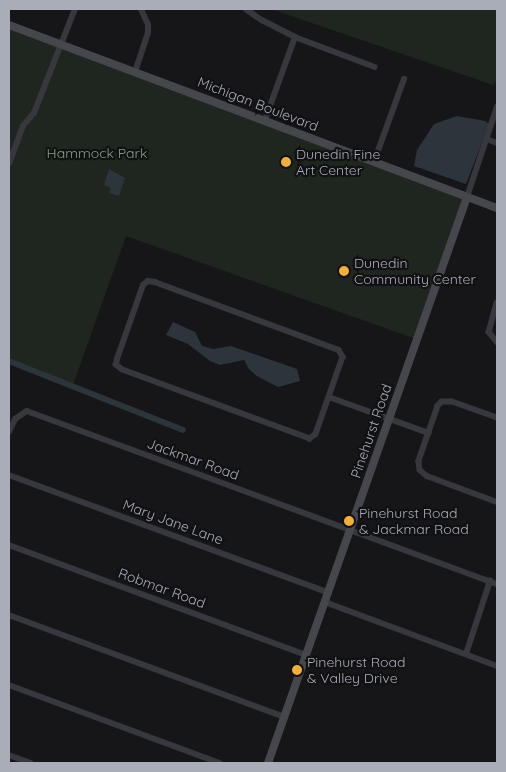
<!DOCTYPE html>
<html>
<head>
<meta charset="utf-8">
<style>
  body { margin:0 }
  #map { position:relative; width:506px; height:772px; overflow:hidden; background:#161618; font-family:Quicksand,sans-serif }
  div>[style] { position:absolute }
  .green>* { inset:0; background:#1e261f }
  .water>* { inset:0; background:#2c353c }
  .canal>* { height:5.5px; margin:-2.75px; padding:0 2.75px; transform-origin:2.75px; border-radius:2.75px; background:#2c353c }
  .street>* { height:5.5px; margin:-2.75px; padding:0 2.75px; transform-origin:2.75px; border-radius:2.75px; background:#37383d }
  .secondary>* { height:8px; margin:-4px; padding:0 4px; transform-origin:4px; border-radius:4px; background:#45474d }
  .dots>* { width:14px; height:14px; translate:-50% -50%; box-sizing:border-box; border:2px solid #111113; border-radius:50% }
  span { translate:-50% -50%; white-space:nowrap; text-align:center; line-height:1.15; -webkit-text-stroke:4.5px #111113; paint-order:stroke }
  .street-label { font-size:14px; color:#a8adb8 }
  .park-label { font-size:14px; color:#7fa381 }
  .poi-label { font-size:14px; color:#a8adb8 }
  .left { translate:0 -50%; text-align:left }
  .frame { position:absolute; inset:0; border:10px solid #a8adb8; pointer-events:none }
</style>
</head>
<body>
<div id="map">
  <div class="green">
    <div style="clip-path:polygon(271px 9px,497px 9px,497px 80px,493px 85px)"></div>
    <div style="clip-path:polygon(9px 27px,467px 197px,416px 339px,126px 236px,72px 388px,9px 363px)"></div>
  </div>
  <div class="water">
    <div style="clip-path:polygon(457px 116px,485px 121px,489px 124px,466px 184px,414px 166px,417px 150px,434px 124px)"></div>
    <div style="clip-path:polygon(109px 169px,125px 178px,119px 196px,109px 193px,111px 188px,104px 185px)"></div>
    <div style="clip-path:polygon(173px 322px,195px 332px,202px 346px,213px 349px,231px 346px,297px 369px,300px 381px,278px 387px,257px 376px,249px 369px,244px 360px,220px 365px,210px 361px,188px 344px,166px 335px)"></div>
  </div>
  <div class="canal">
    <div style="left:9px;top:361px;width:187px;rotate:21.6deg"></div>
  </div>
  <div class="street">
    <div style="left:246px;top:9px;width:19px;rotate:35deg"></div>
    <div style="left:262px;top:20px;width:37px;rotate:27deg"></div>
    <div style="left:295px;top:37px;width:85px;rotate:20.6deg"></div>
    <div style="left:135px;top:72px;width:41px;rotate:-71.6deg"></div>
    <div style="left:148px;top:33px;width:8px;rotate:-90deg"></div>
    <div style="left:148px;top:25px;width:17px;rotate:-114deg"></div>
    <div style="left:265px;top:120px;width:88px;rotate:-70.1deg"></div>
    <div style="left:487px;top:139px;width:11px;rotate:22deg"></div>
    <div style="left:374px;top:162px;width:88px;rotate:-70.1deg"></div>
    <div style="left:9px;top:164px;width:40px;rotate:-69.8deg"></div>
    <div style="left:23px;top:126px;width:17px;rotate:-50deg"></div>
    <div style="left:34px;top:113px;width:112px;rotate:-68.5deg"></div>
    <div style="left:467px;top:197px;width:95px;rotate:-71.6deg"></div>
    <div style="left:148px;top:281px;width:7px;rotate:8deg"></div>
    <div style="left:155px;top:282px;width:196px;rotate:20.3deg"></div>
    <div style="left:339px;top:350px;width:8px;rotate:60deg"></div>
    <div style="left:343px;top:357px;width:82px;rotate:109.3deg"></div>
    <div style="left:316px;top:434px;width:8px;rotate:140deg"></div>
    <div style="left:310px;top:439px;width:200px;rotate:-159.8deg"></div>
    <div style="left:122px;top:370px;width:8px;rotate:-140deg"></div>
    <div style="left:116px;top:365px;width:6px;rotate:-81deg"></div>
    <div style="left:117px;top:359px;width:78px;rotate:-70.6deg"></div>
    <div style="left:143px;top:285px;width:6px;rotate:-39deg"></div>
    <div style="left:497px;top:303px;width:30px;rotate:105deg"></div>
    <div style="left:489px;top:332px;width:13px;rotate:51deg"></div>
    <div style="left:329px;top:397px;width:106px;rotate:19.8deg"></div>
    <div style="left:497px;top:418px;width:48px;rotate:-160.4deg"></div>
    <div style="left:452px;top:402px;width:10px;rotate:180deg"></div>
    <div style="left:442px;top:402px;width:6px;rotate:135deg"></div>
    <div style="left:438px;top:406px;width:58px;rotate:109.1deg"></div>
    <div style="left:419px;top:461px;width:9px;rotate:84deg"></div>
    <div style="left:420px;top:470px;width:9px;rotate:41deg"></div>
    <div style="left:427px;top:476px;width:75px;rotate:20.4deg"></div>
    <div style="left:9px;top:432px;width:14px;rotate:-65deg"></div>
    <div style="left:15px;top:419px;width:14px;rotate:-34deg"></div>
    <div style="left:27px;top:411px;width:501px;rotate:20.21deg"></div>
    <div style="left:9px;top:475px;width:341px;rotate:20.2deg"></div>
    <div style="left:9px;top:545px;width:318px;rotate:20.3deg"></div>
    <div style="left:325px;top:602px;width:184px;rotate:20.4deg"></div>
    <div style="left:9px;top:615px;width:294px;rotate:20.3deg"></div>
    <div style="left:466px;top:654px;width:77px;rotate:-71.8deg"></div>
    <div style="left:9px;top:685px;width:225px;rotate:20.3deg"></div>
    <div style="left:9px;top:755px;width:23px;rotate:20deg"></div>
  </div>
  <div class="secondary">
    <div style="left:9px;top:25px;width:521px;rotate:20.56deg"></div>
    <div style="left:268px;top:763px;width:600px;rotate:-70.63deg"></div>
  </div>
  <div class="dots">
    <div style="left:286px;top:162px;background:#f2b134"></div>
    <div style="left:344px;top:271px;background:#f2b134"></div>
    <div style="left:349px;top:521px;background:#f2b134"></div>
    <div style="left:297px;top:670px;background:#f2b134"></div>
  </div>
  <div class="street-label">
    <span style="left:258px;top:104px;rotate:21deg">Michigan Boulevard</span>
    <span style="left:371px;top:431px;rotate:-71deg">Pinehurst Road</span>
    <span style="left:193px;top:459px;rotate:20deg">Jackmar Road</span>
    <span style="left:173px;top:522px;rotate:20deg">Mary Jane Lane</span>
    <span style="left:162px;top:588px;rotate:20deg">Robmar Road</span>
  </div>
  <div class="park-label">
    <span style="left:97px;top:153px">Hammock Park</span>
  </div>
  <div class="poi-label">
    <span class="left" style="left:296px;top:162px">Dunedin Fine<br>Art Center</span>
    <span class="left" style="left:354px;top:271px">Dunedin<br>Community Center</span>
    <span class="left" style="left:359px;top:521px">Pinehurst Road<br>&amp; Jackmar Road</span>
    <span class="left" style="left:307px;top:670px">Pinehurst Road<br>&amp; Valley Drive</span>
  </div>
  <div class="frame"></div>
</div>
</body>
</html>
